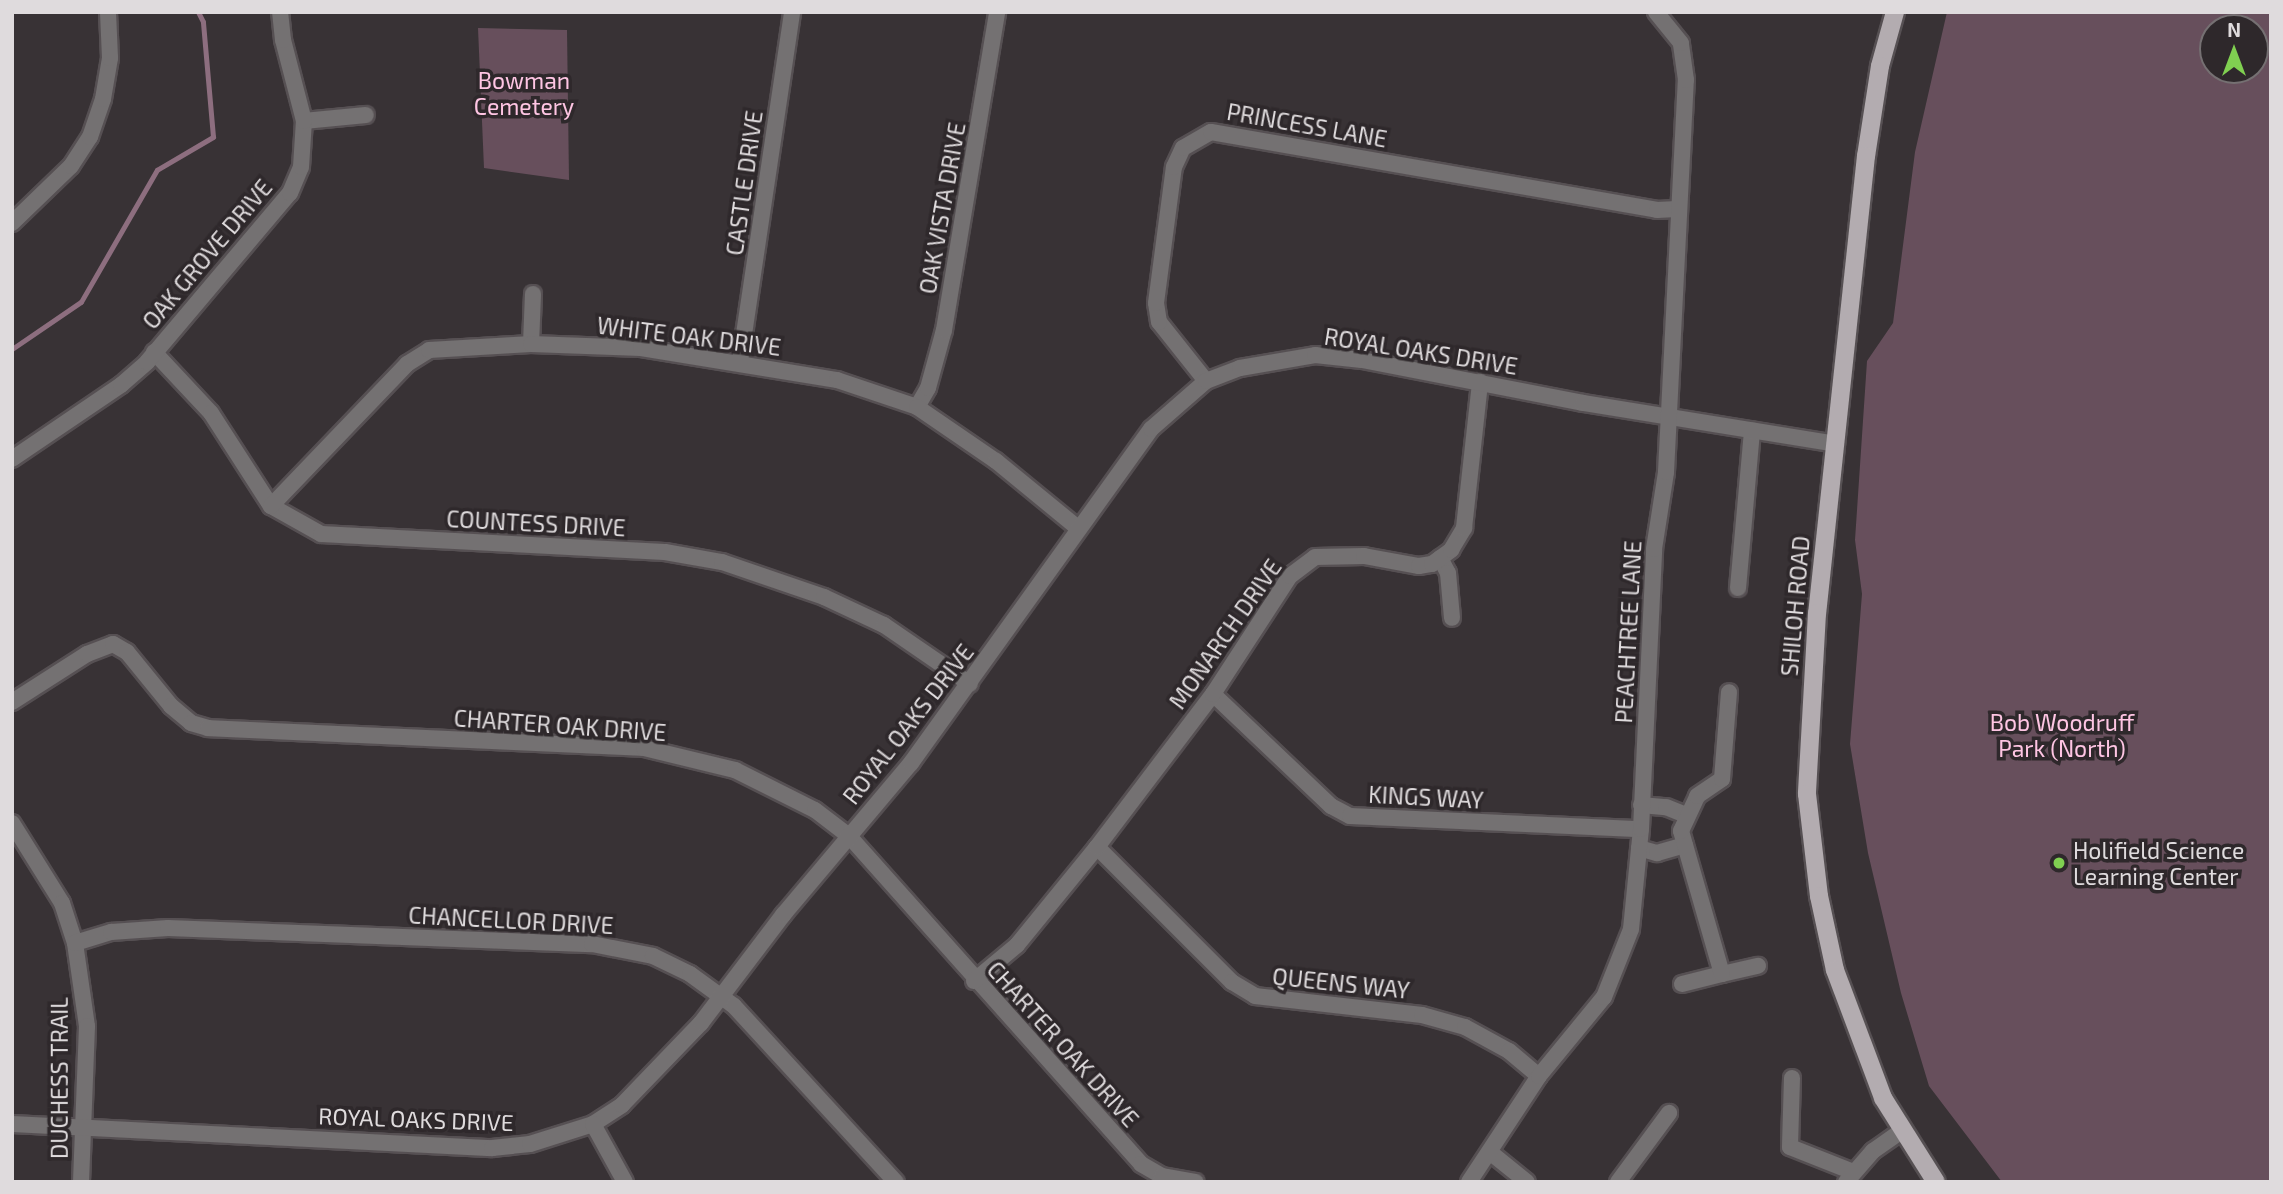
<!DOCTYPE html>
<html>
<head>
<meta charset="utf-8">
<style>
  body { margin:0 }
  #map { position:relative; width:2283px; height:1194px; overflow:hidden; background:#383235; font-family:"Exo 2",sans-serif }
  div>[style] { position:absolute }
  .green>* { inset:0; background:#674f5c }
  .stream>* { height:4.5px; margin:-2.25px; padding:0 2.25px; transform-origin:2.25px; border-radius:2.25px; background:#8d6e7f }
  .roads { filter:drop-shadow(2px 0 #565053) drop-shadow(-2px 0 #565053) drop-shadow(0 2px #565053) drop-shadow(0 -2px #565053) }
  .minor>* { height:16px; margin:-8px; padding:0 8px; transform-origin:8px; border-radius:8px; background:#747172 }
  .major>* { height:18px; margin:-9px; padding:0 9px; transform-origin:9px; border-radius:9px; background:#b3acb0 }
  .dots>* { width:19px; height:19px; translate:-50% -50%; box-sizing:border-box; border:4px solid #2e282b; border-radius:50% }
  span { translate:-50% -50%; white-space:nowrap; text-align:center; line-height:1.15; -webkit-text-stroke:7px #2e282b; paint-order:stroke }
  .park-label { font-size:23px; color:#fec5e3 }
  .street-label { font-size:23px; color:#dfdbdd }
  .poi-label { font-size:23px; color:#dfdbdd }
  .left { translate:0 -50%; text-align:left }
  .frame { position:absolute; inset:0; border:14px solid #dfdbdd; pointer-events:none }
  .north { position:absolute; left:2199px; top:14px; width:70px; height:70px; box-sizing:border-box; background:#2e282b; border:2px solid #757072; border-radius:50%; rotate:0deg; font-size:19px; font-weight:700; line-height:28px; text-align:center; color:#dfdbdd }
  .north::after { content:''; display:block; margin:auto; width:24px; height:32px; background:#80d051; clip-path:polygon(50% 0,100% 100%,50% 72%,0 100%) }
</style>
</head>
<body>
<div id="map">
  <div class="green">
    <div style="clip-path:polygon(evenodd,1947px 12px,2271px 12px,2271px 1182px,2002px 1182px,1929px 1086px,1901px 993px,1868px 853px,1850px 744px,1862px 594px,1855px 540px,1867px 361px,1893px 323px,1915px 152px,1947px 12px,2213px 28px,2255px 28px,2255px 70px,2213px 70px,2213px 28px)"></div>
    <div style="clip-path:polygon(478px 28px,567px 30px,569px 180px,484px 168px)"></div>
  </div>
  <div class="stream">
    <div style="left:12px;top:349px;width:83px;rotate:-34.3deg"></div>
    <div style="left:81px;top:302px;width:152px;rotate:-60.1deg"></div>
    <div style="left:157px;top:170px;width:65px;rotate:-30.5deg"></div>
    <div style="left:213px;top:137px;width:115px;rotate:-95deg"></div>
    <div style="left:203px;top:22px;width:11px;rotate:-117deg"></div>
  </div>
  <div class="roads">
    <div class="minor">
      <div style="left:304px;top:121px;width:62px;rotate:-5.5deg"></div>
      <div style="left:12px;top:223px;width:82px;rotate:-44deg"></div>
      <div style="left:71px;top:166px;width:35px;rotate:-57deg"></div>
      <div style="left:90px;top:137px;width:40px;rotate:-71.1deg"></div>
      <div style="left:103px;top:99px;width:42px;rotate:-80.3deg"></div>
      <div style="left:110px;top:58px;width:46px;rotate:-92.5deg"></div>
      <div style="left:531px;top:344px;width:50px;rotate:-87.7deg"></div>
      <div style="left:154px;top:352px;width:83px;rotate:46.9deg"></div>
      <div style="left:211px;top:413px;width:111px;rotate:57.2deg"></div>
      <div style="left:271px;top:506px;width:57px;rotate:29.2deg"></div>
      <div style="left:321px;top:534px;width:344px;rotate:3deg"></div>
      <div style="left:665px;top:552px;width:58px;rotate:10deg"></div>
      <div style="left:722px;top:562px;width:108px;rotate:18.9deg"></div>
      <div style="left:824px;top:597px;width:66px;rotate:25deg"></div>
      <div style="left:884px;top:625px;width:104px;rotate:34.5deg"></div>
      <div style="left:740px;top:361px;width:353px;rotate:-81.5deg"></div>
      <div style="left:1206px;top:381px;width:75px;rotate:-128.5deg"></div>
      <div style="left:1159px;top:322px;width:19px;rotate:-99deg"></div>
      <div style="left:1156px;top:303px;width:137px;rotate:-82.5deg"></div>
      <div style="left:1174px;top:167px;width:21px;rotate:-65deg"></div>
      <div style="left:1183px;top:148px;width:32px;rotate:-30deg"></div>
      <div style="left:1211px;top:132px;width:453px;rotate:9.9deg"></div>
      <div style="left:1657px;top:210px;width:20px;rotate:-3deg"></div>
      <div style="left:917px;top:407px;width:22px;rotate:-60deg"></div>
      <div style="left:928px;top:388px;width:60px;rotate:-74.6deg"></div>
      <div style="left:944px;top:330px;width:322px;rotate:-80.5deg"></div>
      <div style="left:12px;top:459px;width:132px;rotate:-34.2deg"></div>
      <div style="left:121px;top:385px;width:35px;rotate:-41deg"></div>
      <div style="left:147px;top:362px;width:221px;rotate:-49.8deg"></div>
      <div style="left:290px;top:193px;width:28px;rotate:-67deg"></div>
      <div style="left:301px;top:167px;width:46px;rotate:-86.3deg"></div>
      <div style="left:304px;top:121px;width:84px;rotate:-104.5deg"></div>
      <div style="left:283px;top:40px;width:28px;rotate:-96deg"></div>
      <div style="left:271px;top:506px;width:197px;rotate:-46.2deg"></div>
      <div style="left:407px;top:364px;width:26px;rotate:-32deg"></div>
      <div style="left:429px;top:350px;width:102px;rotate:-3.4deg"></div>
      <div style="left:531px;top:344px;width:110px;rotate:2.1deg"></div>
      <div style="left:641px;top:348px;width:199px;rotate:9.3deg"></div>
      <div style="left:837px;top:380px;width:84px;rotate:18.6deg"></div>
      <div style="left:917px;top:407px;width:96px;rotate:34.4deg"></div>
      <div style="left:996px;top:461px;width:106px;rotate:39.3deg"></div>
      <div style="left:1440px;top:558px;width:17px;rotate:62deg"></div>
      <div style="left:1448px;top:573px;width:45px;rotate:84.9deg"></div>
      <div style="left:1738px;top:588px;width:158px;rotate:-84.9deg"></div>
      <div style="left:1213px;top:694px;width:163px;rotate:43.5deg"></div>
      <div style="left:1331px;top:806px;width:21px;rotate:28deg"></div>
      <div style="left:1350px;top:816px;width:291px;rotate:2.6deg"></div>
      <div style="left:12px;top:702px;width:89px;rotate:-32.6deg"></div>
      <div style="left:87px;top:654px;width:28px;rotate:-21deg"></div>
      <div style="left:113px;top:644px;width:16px;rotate:30deg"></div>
      <div style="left:127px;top:652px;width:70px;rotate:50.8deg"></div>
      <div style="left:171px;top:706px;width:26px;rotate:40deg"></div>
      <div style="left:191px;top:723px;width:18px;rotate:16deg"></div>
      <div style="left:208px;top:728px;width:436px;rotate:2.6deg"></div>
      <div style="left:644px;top:748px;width:94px;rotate:13.6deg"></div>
      <div style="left:735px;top:770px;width:89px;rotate:26.6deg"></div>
      <div style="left:815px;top:810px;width:43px;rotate:37.4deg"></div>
      <div style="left:849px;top:836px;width:439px;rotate:48.3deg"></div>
      <div style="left:1141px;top:1164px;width:24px;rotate:30deg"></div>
      <div style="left:1162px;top:1176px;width:34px;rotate:10deg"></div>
      <div style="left:1641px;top:805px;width:25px;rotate:5deg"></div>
      <div style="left:1666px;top:807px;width:22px;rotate:22deg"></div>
      <div style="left:12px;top:823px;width:94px;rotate:58deg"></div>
      <div style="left:62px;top:903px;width:42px;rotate:72deg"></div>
      <div style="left:75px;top:943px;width:84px;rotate:81.8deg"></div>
      <div style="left:87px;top:1026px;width:156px;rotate:92.2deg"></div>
      <div style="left:1097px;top:847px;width:191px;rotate:45deg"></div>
      <div style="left:1232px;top:982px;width:27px;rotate:31deg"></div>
      <div style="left:1255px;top:996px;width:168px;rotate:6.5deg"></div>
      <div style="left:1422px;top:1015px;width:45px;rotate:15.6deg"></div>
      <div style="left:1465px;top:1027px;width:50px;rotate:28.6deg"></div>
      <div style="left:1509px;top:1051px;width:39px;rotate:40deg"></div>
      <div style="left:1639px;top:848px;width:19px;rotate:16deg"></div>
      <div style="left:1657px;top:853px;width:29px;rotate:-16deg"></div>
      <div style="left:75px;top:943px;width:38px;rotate:-17deg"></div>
      <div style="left:111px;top:932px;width:57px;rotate:-4deg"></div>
      <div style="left:168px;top:928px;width:424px;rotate:2.2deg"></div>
      <div style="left:592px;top:944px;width:62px;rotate:11.1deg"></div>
      <div style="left:653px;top:956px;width:41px;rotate:25.9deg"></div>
      <div style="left:690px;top:974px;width:54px;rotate:36deg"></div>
      <div style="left:734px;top:1006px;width:239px;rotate:47.4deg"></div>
      <div style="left:1722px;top:974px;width:37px;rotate:-13deg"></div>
      <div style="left:974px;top:981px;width:56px;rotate:-39.9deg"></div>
      <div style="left:1017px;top:945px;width:127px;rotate:-50.8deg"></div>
      <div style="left:1097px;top:847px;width:192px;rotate:-52.8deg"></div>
      <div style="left:1213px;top:694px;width:141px;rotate:-56.9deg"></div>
      <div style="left:1290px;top:576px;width:31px;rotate:-37deg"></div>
      <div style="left:1315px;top:557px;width:49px;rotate:-1.2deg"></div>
      <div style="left:1364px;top:556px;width:56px;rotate:10.3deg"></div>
      <div style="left:1419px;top:566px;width:13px;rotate:-9deg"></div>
      <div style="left:1432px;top:564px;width:24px;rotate:-36deg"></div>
      <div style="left:1451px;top:550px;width:26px;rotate:-59deg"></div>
      <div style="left:1464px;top:528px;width:147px;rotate:-83.7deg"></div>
      <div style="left:1682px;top:984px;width:41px;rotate:-14deg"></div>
      <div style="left:1722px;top:974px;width:149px;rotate:-106deg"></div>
      <div style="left:1681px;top:831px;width:38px;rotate:-65deg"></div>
      <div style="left:1697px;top:796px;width:30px;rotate:-34deg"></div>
      <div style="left:1722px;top:779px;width:87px;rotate:-85.4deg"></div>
      <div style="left:1792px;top:1078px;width:69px;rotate:91.7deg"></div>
      <div style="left:1790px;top:1147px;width:68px;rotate:21.6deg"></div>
      <div style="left:12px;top:1124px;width:481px;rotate:2.9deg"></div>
      <div style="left:492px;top:1148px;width:38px;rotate:-6deg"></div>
      <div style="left:530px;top:1144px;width:66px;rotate:-17.6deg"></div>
      <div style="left:593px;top:1124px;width:35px;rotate:-33deg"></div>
      <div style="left:622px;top:1105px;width:114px;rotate:-46.1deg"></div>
      <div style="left:701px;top:1023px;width:136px;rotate:-52.8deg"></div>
      <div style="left:783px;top:915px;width:199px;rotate:-49.9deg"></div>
      <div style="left:911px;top:763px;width:411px;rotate:-54.3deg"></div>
      <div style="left:1151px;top:429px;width:73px;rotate:-41.1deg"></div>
      <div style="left:1206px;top:381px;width:36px;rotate:-21deg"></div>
      <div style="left:1240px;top:368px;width:76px;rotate:-9.8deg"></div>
      <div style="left:1315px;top:355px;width:47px;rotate:6.1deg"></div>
      <div style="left:1362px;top:360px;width:225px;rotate:11deg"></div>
      <div style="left:1583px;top:403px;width:256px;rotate:9.2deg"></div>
      <div style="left:593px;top:1124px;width:66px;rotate:61.1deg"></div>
      <div style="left:1491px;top:1153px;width:46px;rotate:38.9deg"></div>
      <div style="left:1469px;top:1182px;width:127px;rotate:-56.6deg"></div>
      <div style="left:1539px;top:1076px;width:102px;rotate:-50.6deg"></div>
      <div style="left:1604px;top:997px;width:73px;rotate:-68.3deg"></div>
      <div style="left:1631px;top:929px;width:100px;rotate:-84.3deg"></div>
      <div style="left:1641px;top:829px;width:280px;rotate:-87.3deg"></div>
      <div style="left:1654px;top:549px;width:78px;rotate:-81.1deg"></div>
      <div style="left:1666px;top:472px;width:393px;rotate:-87.1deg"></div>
      <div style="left:1686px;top:80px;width:37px;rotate:-98deg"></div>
      <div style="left:1681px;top:43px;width:40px;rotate:-129deg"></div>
      <div style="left:1618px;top:1182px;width:86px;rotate:-53.5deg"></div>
      <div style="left:1846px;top:1182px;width:41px;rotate:-48.9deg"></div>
      <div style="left:1873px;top:1151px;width:35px;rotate:-35deg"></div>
    </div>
    <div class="major">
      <div style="left:1895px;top:12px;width:56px;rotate:105.5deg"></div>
      <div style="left:1880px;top:66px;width:91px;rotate:98.8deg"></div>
      <div style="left:1866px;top:156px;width:460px;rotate:96.1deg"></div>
      <div style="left:1817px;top:613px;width:181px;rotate:93.2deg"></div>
      <div style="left:1807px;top:794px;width:103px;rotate:83.3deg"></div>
      <div style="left:1819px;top:896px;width:76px;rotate:77.8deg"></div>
      <div style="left:1835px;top:970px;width:137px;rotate:69.4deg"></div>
      <div style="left:1883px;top:1098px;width:99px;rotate:57.8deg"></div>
    </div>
  </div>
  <div class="dots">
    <div style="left:2059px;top:863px;background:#80d051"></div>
  </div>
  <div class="park-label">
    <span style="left:524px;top:93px">Bowman<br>Cemetery</span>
    <span style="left:2062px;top:735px">Bob Woodruff<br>Park (North)</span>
  </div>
  <div class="street-label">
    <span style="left:1307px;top:125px;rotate:10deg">PRINCESS LANE</span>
    <span style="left:744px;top:183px;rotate:-82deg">CASTLE DRIVE</span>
    <span style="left:942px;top:208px;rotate:-80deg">OAK VISTA DRIVE</span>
    <span style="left:207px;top:254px;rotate:-50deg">OAK GROVE DRIVE</span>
    <span style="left:689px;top:336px;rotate:7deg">WHITE OAK DRIVE</span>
    <span style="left:1421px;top:351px;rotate:9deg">ROYAL OAKS DRIVE</span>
    <span style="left:536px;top:523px;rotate:3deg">COUNTESS DRIVE</span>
    <span style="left:1795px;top:606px;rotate:-85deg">SHILOH ROAD</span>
    <span style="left:1628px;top:632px;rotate:-87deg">PEACHTREE LANE</span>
    <span style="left:1225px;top:634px;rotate:-55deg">MONARCH DRIVE</span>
    <span style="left:908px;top:724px;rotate:-52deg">ROYAL OAKS DRIVE</span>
    <span style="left:560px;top:725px;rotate:4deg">CHARTER OAK DRIVE</span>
    <span style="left:1426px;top:797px;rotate:3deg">KINGS WAY</span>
    <span style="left:511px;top:920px;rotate:3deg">CHANCELLOR DRIVE</span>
    <span style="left:1341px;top:983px;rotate:6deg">QUEENS WAY</span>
    <span style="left:1063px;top:1044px;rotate:48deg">CHARTER OAK DRIVE</span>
    <span style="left:59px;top:1078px;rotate:-90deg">DUCHESS TRAIL</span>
    <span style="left:416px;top:1119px;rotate:2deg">ROYAL OAKS DRIVE</span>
  </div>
  <div class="poi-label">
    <span class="left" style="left:2073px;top:863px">Holifield Science<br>Learning Center</span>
  </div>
  <div class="frame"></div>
  <div class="north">N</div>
</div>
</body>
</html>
